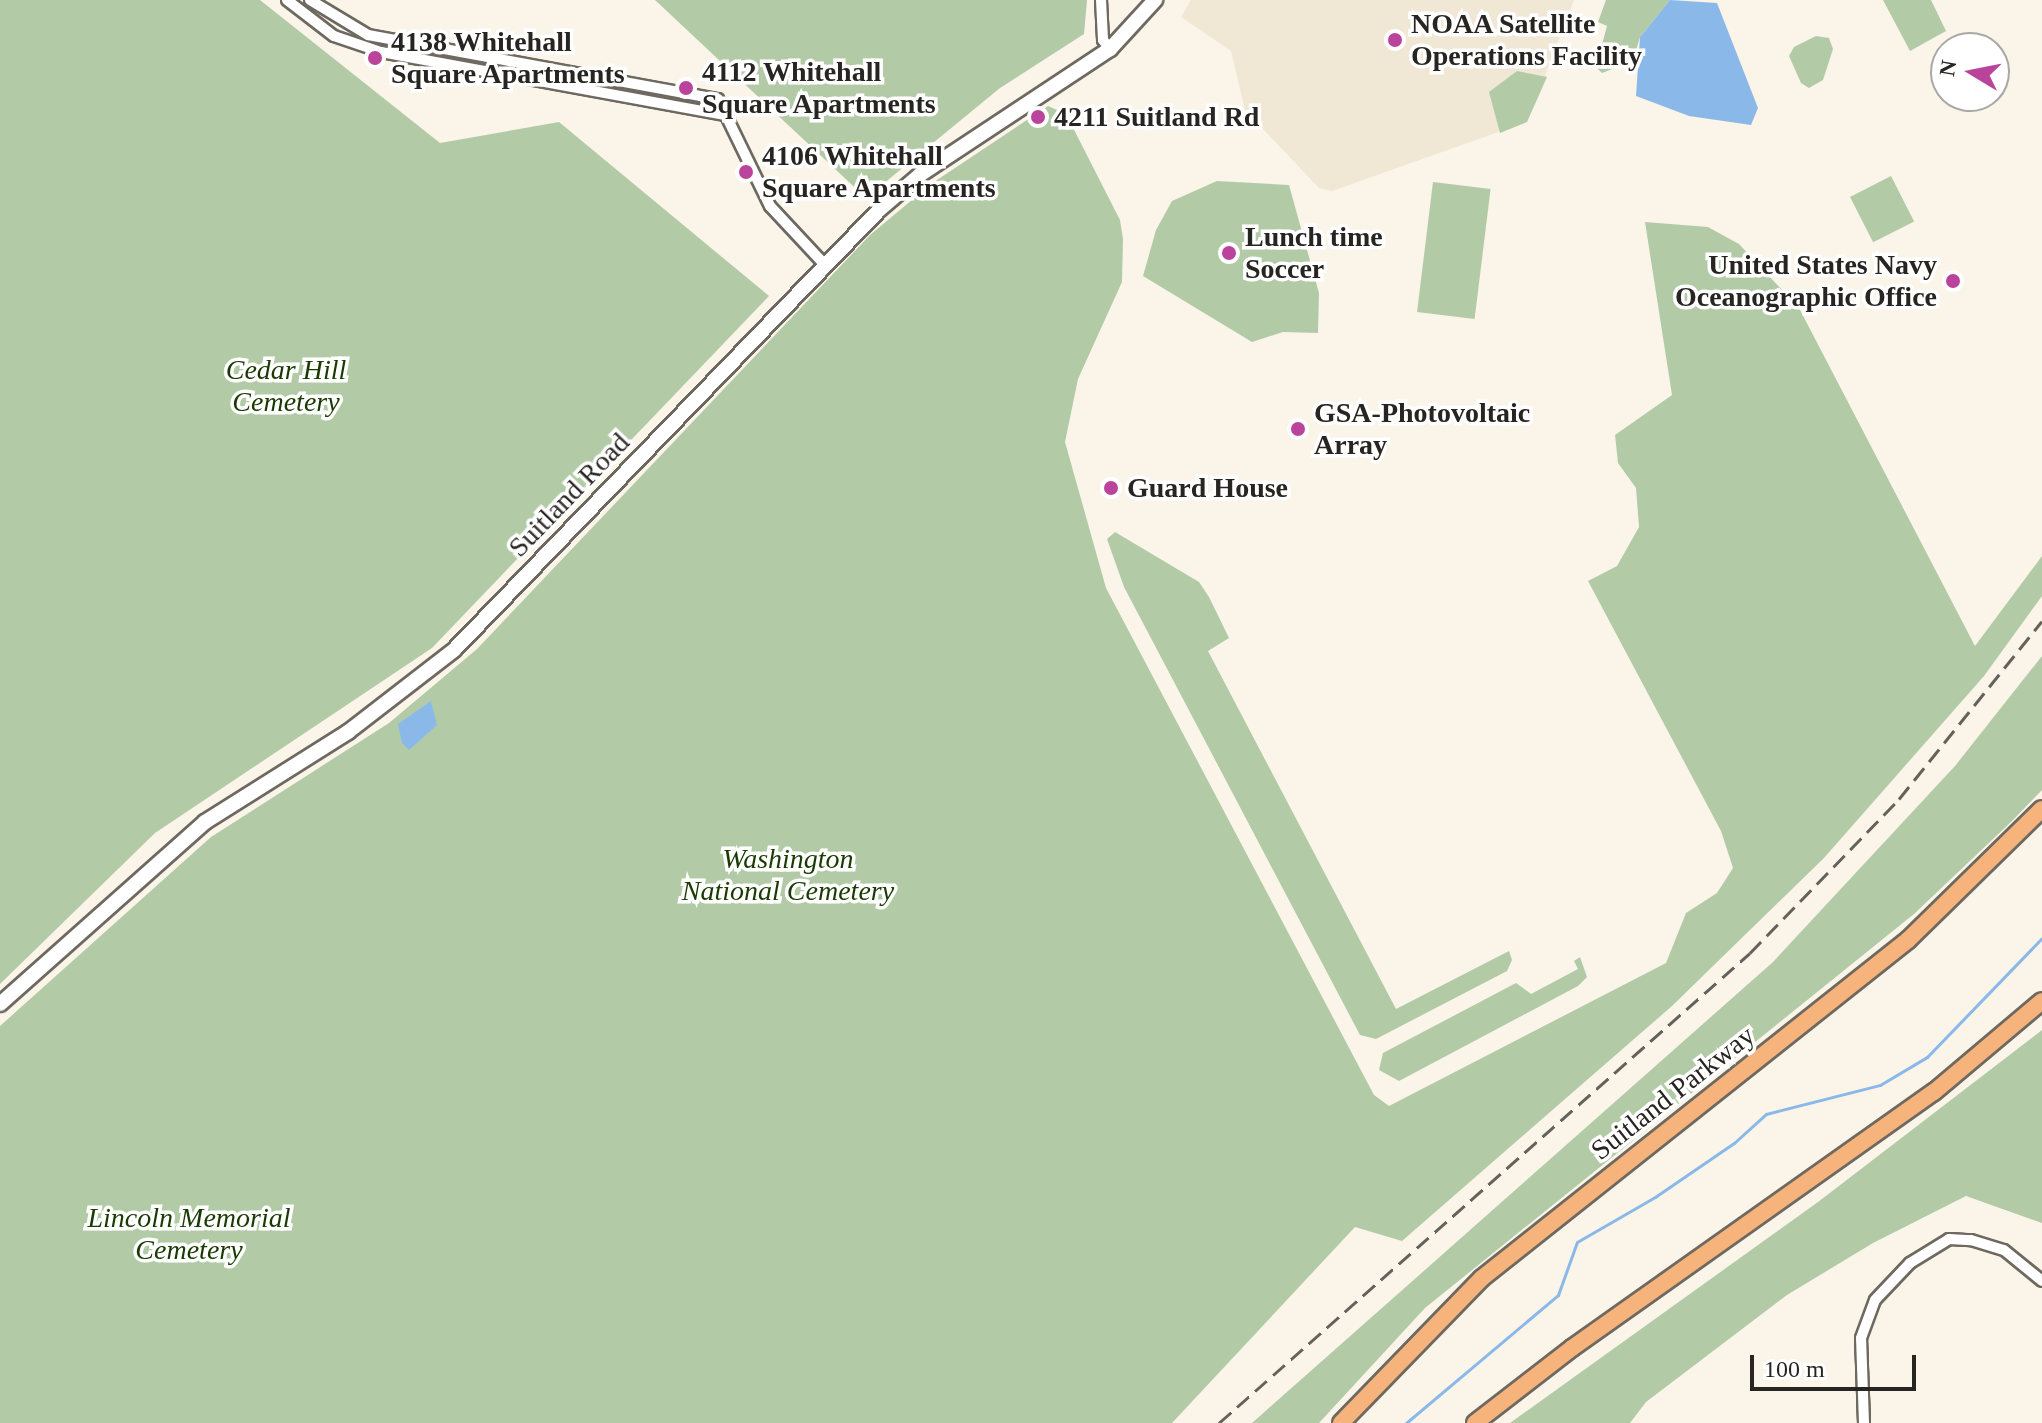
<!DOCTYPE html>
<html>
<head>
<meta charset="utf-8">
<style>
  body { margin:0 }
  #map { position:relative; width:2042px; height:1423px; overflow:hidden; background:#faf4e9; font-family:"Times New Roman",serif }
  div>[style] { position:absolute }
  .built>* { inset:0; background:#f0e7d5 }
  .green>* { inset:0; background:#b2cba6; transform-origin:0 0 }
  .water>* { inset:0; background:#8ab9e9 }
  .stream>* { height:3px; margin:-1.5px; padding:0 1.5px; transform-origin:1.5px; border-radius:1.5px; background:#8ab9e9 }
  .roads { filter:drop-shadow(2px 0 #6e6960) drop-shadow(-2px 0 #6e6960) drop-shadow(0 2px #6e6960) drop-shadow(0 -2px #6e6960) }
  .minor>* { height:10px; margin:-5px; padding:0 5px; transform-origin:5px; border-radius:5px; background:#fff }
  .secondary>* { height:14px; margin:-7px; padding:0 7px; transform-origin:7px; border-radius:7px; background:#fff }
  .trunk>* { height:16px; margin:-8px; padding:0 8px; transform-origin:8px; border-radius:8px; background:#f6b37b }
  .rail>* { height:3px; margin-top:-1.5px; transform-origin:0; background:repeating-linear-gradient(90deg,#64615b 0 16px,transparent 0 24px) }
  .dots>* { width:22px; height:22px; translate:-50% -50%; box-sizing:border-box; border:4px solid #fff; border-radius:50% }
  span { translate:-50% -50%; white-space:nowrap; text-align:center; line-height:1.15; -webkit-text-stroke:7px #fff; paint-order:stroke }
  .poi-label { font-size:28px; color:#272521; font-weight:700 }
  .left { translate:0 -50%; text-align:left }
  .right { translate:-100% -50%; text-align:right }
  .park-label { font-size:28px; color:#193a00; font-style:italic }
  .street-label { font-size:28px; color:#272521 }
  .north { position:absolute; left:1930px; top:32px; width:80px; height:80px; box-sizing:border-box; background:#fff; border:2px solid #a9a8a6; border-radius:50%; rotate:280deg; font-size:22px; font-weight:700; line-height:32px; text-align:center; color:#272521 }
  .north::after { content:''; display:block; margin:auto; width:28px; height:36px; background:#ba449b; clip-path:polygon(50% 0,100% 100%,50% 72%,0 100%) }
  .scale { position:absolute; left:1750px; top:1355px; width:166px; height:36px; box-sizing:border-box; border:4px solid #272521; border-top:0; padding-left:10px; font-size:24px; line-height:28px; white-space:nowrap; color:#272521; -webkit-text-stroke:6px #fff; paint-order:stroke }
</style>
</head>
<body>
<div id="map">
  <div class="built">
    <div style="clip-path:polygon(1191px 0,1574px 0,1527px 122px,1332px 191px,1319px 188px,1245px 110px,1231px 51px,1181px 17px)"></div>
  </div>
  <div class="green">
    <div style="clip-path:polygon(0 0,260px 0,440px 143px,559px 122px,769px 296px,432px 648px,155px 833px,0 984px)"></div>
    <div style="clip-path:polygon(655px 0,1087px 0,1084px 34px,1000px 88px,866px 198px)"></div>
    <div style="clip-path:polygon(1606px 0,1670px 0,1640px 37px,1635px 54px,1622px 57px,1615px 68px,1602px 73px,1596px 67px,1607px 26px,1598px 22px)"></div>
    <div style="clip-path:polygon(1883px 0,1931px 0,1946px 31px,1910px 51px)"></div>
    <div style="clip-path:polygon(1816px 36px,1829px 38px,1833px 49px,1823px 80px,1809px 88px,1801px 83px,1789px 56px,1794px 47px)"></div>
    <div style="clip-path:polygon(1517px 71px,1547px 77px,1527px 122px,1500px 133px,1489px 92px)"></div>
    <div style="clip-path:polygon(1048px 106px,1066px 114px,1120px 220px,1123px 239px,1122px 282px,1078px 379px,1065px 442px,1106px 588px,1374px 1095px,1389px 1106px,1666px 963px,1686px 913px,1717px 893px,1733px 868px,1721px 831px,1588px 581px,1617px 566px,1639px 527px,1636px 488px,1618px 463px,1615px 435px,1672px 395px,1645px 222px,1708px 227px,1739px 244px,1799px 308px,1975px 646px,2042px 556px,2042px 596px,1984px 676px,1824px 858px,1672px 1006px,1402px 1241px,1355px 1227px,1172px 1423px,0 1423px,0 1026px,211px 837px,389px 723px,477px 649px,870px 235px,931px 184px)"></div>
    <div style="left:1891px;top:176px;width:51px;height:46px;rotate:63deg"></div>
    <div style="clip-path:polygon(1217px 181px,1289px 185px,1319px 293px,1318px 333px,1283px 332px,1252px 342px,1143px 276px,1156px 230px,1172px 201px)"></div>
    <div style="left:1433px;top:182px;width:58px;height:131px;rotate:7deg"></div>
    <div style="clip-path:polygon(1115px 532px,1199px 582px,1209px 597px,1229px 638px,1208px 651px,1396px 1009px,1509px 951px,1512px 960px,1507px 971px,1376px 1039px,1360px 1035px,1124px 587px,1107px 539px)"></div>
    <div style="clip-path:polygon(2042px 656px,2042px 790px,2011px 822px,1914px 914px,1425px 1308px,1319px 1423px,1252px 1423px,1773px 962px,1955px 766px)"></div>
    <div style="clip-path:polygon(1580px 957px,1587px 977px,1578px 986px,1399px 1081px,1379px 1070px,1383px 1053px,1516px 983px,1531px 994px,1578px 969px,1574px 961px)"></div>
    <div style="clip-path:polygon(2042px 1030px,2042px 1223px,1966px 1196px,1873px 1243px,1787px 1295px,1646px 1402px,1630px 1423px,1510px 1423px,1818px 1202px)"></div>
  </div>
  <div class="water">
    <div style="clip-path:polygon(1670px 0,1717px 3px,1758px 108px,1751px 125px,1689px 116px,1636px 96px,1640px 37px)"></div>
    <div style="clip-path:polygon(431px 701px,437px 725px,409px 750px,402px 743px,398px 724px)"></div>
  </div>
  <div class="stream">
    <div style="left:1406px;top:1423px;width:199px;rotate:-40.1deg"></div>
    <div style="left:1558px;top:1295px;width:56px;rotate:-70.3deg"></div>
    <div style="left:1577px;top:1242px;width:90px;rotate:-30deg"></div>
    <div style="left:1655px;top:1197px;width:96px;rotate:-34.4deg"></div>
    <div style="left:1734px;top:1143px;width:43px;rotate:-42.2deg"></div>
    <div style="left:1766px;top:1114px;width:118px;rotate:-14.3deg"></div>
    <div style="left:1880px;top:1085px;width:55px;rotate:-30.8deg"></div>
    <div style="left:1927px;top:1057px;width:165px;rotate:-46deg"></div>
  </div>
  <div class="roads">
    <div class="minor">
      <div style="left:287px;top:0;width:59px;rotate:37.5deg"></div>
      <div style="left:334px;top:36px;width:50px;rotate:18.8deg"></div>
      <div style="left:381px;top:52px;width:354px;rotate:10.4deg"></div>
      <div style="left:310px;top:0;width:68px;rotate:31.1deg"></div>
      <div style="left:368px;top:35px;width:356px;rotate:10.4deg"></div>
      <div style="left:718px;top:99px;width:119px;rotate:64.1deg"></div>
      <div style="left:770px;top:206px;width:79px;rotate:47deg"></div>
      <div style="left:1101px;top:0;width:40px;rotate:87.1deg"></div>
      <div style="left:1103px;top:40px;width:11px;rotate:52deg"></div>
      <div style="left:1864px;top:1423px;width:85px;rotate:-92deg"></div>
      <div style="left:1861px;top:1338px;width:40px;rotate:-69.8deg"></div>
      <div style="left:1875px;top:1300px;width:51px;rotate:-46.6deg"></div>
      <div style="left:1910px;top:1263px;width:46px;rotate:-31.6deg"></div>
      <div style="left:1949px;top:1239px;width:22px;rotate:3deg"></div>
      <div style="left:1971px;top:1240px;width:34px;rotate:17deg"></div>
      <div style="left:2004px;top:1250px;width:49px;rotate:39.2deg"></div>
    </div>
    <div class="secondary">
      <div style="left:0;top:1004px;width:274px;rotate:-41.6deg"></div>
      <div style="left:205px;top:822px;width:169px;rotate:-32.2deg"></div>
      <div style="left:348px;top:732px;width:134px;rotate:-37.7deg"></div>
      <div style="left:454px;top:650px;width:612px;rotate:-45.99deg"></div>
      <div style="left:879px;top:210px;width:55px;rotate:-40.6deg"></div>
      <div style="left:921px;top:174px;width:227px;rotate:-33.5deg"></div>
      <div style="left:1110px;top:49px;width:67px;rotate:-47.4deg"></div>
    </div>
    <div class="trunk">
      <div style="left:1341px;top:1423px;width:202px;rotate:-45.8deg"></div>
      <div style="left:1482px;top:1278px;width:544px;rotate:-38.43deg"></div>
      <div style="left:1908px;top:940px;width:187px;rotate:-44.4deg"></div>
      <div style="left:1475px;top:1423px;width:123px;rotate:-37.7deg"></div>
      <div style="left:1572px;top:1348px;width:443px;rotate:-35.3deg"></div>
      <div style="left:1934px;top:1092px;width:141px;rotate:-40.1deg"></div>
    </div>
  </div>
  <div class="rail">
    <div style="left:1219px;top:1423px;width:709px;rotate:-41.51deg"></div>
    <div style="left:1750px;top:953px;width:214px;rotate:-45.9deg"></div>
    <div style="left:1899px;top:799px;width:228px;rotate:-51.2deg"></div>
  </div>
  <div class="dots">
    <div style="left:1395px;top:40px;background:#ba449b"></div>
    <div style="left:375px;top:58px;background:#ba449b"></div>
    <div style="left:686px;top:88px;background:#ba449b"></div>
    <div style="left:1038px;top:117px;background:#ba449b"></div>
    <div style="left:746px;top:172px;background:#ba449b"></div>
    <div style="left:1229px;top:253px;background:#ba449b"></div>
    <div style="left:1953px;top:281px;background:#ba449b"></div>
    <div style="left:1298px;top:429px;background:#ba449b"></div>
    <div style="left:1111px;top:488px;background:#ba449b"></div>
  </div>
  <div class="poi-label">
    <span class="left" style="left:1411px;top:40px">NOAA Satellite<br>Operations Facility</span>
    <span class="left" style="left:391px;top:58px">4138 Whitehall<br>Square Apartments</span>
    <span class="left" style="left:702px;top:88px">4112 Whitehall<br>Square Apartments</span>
    <span class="left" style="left:1054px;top:117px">4211 Suitland Rd</span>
    <span class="left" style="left:762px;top:172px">4106 Whitehall<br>Square Apartments</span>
    <span class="left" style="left:1245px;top:253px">Lunch time<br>Soccer</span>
    <span class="right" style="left:1937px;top:281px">United States Navy<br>Oceanographic Office</span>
    <span class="left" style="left:1314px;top:429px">GSA-Photovoltaic<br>Array</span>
    <span class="left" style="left:1127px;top:488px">Guard House</span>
  </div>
  <div class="park-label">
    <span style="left:286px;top:386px">Cedar Hill<br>Cemetery</span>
    <span style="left:788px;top:875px">Washington<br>National Cemetery</span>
    <span style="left:189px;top:1234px">Lincoln Memorial<br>Cemetery</span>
  </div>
  <div class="street-label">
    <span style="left:569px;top:495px;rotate:-46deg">Suitland Road</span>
    <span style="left:1673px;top:1093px;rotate:-38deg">Suitland Parkway</span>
  </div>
  <div class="north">N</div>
  <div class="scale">100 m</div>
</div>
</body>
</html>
